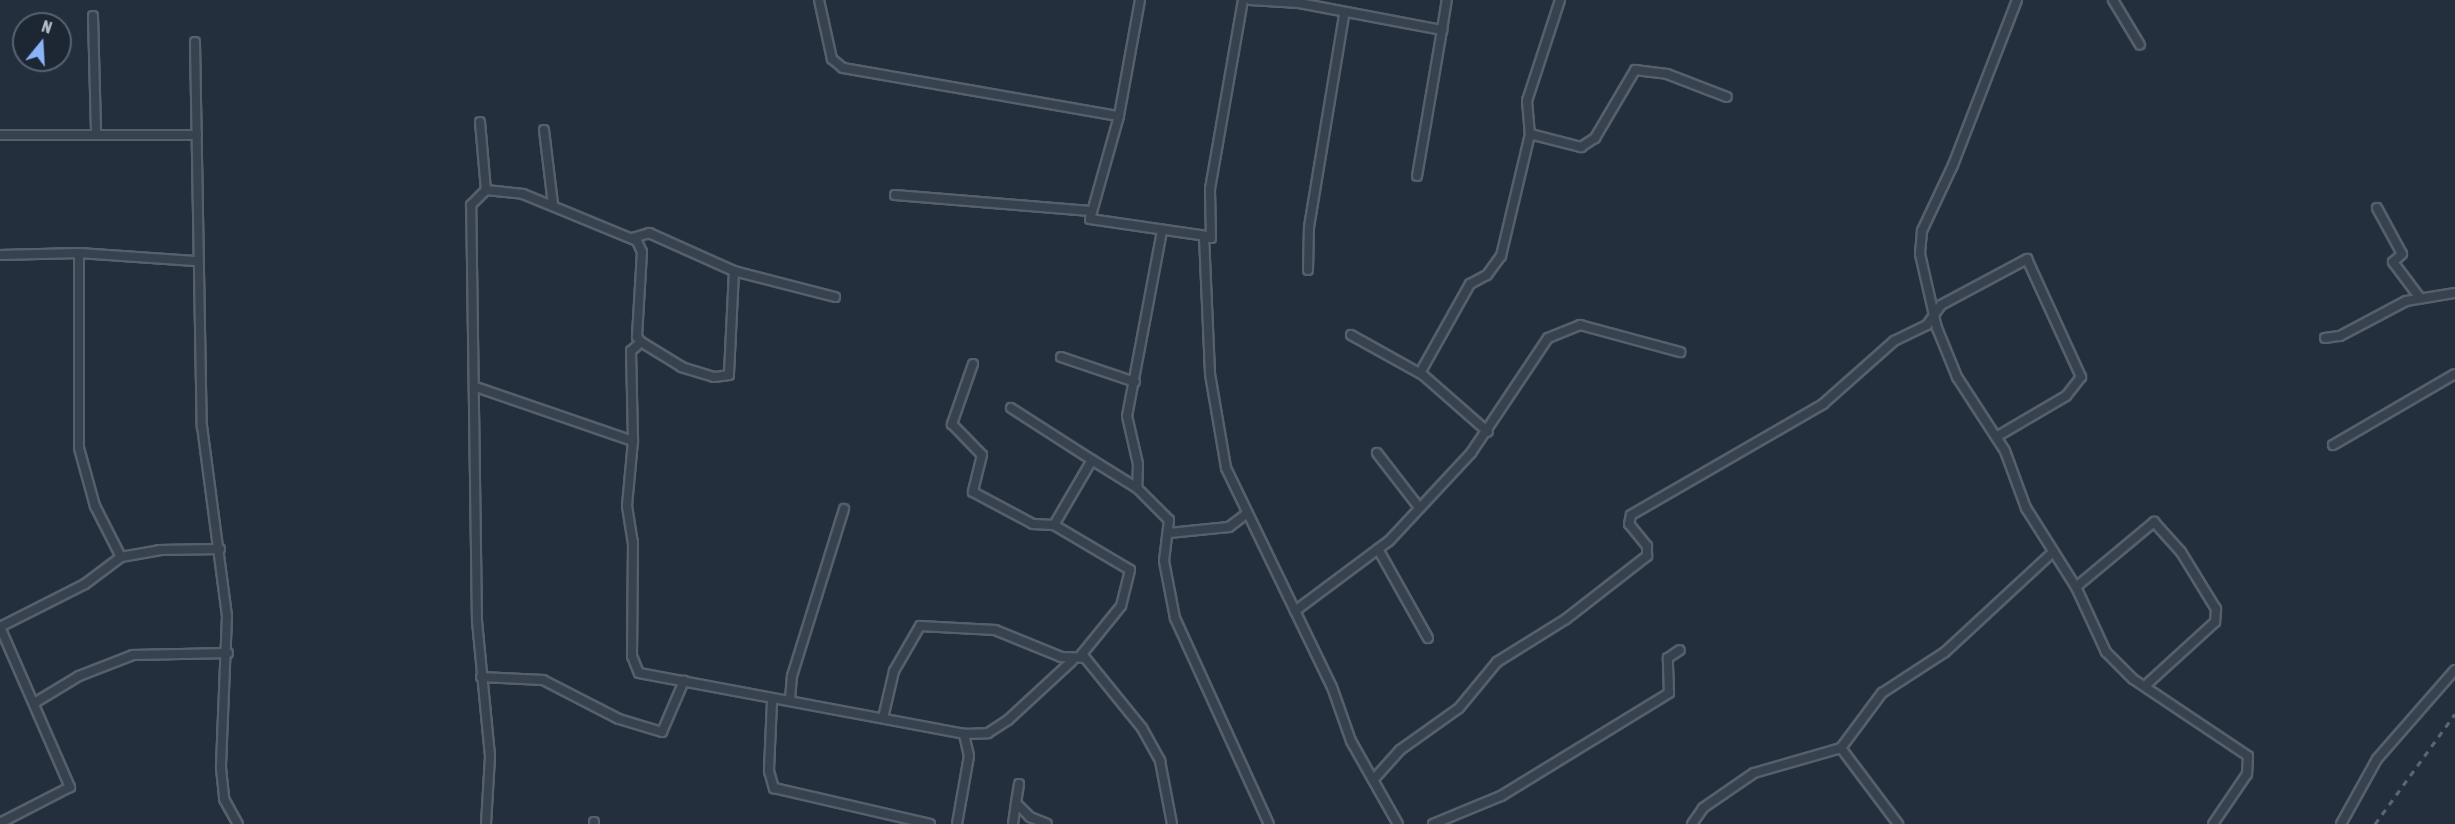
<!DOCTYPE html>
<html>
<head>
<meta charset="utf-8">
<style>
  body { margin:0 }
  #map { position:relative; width:2455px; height:824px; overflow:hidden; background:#242f3e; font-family:"Asap Condensed",sans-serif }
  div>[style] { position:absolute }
  .roads { filter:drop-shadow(2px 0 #565f6c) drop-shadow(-2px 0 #565f6c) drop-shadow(0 2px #565f6c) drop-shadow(0 -2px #565f6c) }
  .street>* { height:8px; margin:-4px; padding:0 4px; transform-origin:4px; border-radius:4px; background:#38414e }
  .rail>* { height:3px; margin-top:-1.5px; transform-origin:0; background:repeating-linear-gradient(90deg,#5a6575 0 6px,transparent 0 12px) }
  span { translate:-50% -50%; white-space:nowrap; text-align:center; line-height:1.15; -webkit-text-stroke:4.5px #1d2633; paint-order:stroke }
  .north { position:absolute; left:12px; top:12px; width:60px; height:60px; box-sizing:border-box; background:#1d2633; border:2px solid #59626f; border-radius:50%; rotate:18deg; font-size:16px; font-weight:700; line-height:24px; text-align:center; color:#b4bcc9 }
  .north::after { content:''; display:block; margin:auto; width:21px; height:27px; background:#8ab4f8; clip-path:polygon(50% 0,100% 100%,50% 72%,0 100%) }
</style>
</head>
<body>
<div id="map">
  <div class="roads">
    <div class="street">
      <div style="left:819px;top:0;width:60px;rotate:77.6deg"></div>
      <div style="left:832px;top:59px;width:14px;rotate:39deg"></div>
      <div style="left:843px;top:68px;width:280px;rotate:9.9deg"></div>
      <div style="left:1140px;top:0;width:118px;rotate:100.3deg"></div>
      <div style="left:1119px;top:116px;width:107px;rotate:105.7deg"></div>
      <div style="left:1090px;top:219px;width:118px;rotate:8.3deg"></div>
      <div style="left:1250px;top:0;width:49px;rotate:3.5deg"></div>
      <div style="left:1299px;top:3px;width:146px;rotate:10.7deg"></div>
      <div style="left:1442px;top:30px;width:148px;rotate:99.7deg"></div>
      <div style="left:1560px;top:0;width:106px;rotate:108.1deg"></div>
      <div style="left:1527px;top:101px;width:33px;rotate:85deg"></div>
      <div style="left:1530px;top:134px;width:53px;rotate:14.3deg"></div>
      <div style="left:1581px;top:147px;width:17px;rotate:-33deg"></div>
      <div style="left:1595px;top:138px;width:79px;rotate:-59.5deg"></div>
      <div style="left:1635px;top:70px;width:32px;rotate:7deg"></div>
      <div style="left:1667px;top:74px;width:64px;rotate:21deg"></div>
      <div style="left:2017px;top:0;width:177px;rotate:111.2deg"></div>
      <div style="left:1953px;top:165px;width:73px;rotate:115.2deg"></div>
      <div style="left:1922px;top:231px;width:23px;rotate:95deg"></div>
      <div style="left:1920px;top:254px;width:76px;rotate:77.1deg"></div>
      <div style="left:1937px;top:328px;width:53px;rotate:67.8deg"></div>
      <div style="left:1957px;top:377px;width:88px;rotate:57deg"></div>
      <div style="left:2005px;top:451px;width:61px;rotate:69.8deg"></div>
      <div style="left:2026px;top:508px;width:93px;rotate:57.7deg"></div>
      <div style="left:2076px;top:587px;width:72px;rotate:65.2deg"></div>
      <div style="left:2106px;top:652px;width:38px;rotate:45deg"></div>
      <div style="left:2133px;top:679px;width:138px;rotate:33.8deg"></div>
      <div style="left:2248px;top:756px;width:18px;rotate:93deg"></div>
      <div style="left:2247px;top:774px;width:60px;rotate:124.2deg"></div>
      <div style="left:2113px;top:0;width:52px;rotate:59deg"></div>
      <div style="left:93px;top:16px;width:118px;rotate:88.5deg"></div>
      <div style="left:1442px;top:30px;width:30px;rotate:-81deg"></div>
      <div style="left:195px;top:42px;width:384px;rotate:89deg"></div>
      <div style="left:202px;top:426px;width:192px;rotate:82.5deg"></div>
      <div style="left:227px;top:616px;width:152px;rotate:92.3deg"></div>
      <div style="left:221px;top:768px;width:31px;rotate:84deg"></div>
      <div style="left:224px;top:799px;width:29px;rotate:61deg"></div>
      <div style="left:480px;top:122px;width:68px;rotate:85deg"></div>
      <div style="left:544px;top:130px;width:75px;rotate:83.1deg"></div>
      <div style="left:0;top:135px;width:197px"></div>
      <div style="left:895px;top:195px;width:196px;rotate:4.7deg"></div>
      <div style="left:2377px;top:208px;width:52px;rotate:61.5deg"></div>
      <div style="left:2402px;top:254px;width:12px;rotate:138deg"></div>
      <div style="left:2393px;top:262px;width:45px;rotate:53.1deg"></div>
      <div style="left:1162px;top:231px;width:188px;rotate:100.7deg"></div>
      <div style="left:1127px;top:416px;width:49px;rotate:77.1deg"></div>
      <div style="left:1138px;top:464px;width:24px;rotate:92deg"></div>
      <div style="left:1137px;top:488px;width:45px;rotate:45deg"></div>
      <div style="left:1169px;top:520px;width:41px;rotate:97deg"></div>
      <div style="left:1164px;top:561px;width:58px;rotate:79.1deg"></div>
      <div style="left:1175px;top:618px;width:226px;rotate:65.5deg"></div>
      <div style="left:632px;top:238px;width:18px;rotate:-16deg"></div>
      <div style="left:649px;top:233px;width:93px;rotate:24.1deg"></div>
      <div style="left:1211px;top:238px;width:7px;rotate:-164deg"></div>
      <div style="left:1204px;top:236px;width:138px;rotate:87.5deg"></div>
      <div style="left:1210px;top:374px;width:95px;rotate:80.3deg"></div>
      <div style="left:1226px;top:468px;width:243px;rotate:64.2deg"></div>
      <div style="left:1332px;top:687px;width:57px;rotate:70.6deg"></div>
      <div style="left:1351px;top:741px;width:95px;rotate:60.5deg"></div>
      <div style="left:1211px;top:238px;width:49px;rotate:-91.2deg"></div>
      <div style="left:1210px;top:189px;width:192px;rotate:-80.1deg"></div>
      <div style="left:79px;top:253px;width:195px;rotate:90deg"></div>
      <div style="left:79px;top:448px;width:60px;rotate:74.6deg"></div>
      <div style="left:95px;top:506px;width:57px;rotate:63deg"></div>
      <div style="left:0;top:255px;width:79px;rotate:-1.5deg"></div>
      <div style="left:79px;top:253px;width:116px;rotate:3.9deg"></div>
      <div style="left:1308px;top:270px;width:43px;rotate:-88.7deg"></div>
      <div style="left:1309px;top:227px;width:215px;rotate:-80.6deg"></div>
      <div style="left:835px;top:297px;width:104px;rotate:-165.6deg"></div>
      <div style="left:734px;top:271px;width:104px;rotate:92.8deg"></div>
      <div style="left:729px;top:375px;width:15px;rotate:172deg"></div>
      <div style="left:714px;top:377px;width:34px;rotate:-163deg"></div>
      <div style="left:682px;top:367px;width:48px;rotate:-148.6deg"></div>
      <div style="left:641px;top:342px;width:13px;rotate:138deg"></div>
      <div style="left:631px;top:351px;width:90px;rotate:88.7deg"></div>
      <div style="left:633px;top:441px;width:65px;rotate:95.3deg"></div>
      <div style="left:627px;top:506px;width:36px;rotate:81deg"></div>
      <div style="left:633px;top:542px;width:114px;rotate:90.5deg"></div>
      <div style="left:632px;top:656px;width:18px;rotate:68deg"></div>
      <div style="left:639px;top:673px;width:331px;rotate:10.6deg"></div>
      <div style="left:964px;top:734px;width:24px;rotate:-2deg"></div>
      <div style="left:988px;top:733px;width:24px;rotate:-33deg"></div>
      <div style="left:1008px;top:720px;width:87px;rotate:-42.7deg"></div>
      <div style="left:1351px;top:335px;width:82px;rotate:29.1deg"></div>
      <div style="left:1423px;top:375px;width:86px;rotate:41.2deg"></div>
      <div style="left:2325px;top:338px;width:15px;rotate:-8deg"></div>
      <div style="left:2340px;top:336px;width:75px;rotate:-27.9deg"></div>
      <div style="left:2406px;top:301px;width:50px;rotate:-9.3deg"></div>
      <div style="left:1061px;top:357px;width:78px;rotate:18.7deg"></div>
      <div style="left:973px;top:364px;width:64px;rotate:109.3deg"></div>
      <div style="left:952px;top:424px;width:43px;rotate:45.9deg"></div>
      <div style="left:982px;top:455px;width:38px;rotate:104deg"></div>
      <div style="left:973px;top:492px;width:68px;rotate:28.1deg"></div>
      <div style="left:1033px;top:524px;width:21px;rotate:3deg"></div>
      <div style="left:1054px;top:525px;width:88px;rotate:30.6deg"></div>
      <div style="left:1130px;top:570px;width:37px;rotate:104deg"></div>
      <div style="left:1121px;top:606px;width:62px;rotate:129.1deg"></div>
      <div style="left:1082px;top:654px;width:95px;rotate:51deg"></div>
      <div style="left:1142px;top:728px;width:38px;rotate:61deg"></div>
      <div style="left:1160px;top:761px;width:64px;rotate:79.2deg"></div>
      <div style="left:1420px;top:373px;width:102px;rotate:-60.7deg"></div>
      <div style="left:1470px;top:284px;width:19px;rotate:-28deg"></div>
      <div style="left:1487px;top:275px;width:24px;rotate:-54deg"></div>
      <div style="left:1501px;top:256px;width:125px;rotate:-76.6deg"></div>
      <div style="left:476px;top:387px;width:166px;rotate:19deg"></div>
      <div style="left:1011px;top:408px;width:96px;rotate:32.7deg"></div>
      <div style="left:2333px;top:445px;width:141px;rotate:-30.2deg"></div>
      <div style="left:1377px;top:453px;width:67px;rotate:52.3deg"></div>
      <div style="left:1054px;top:525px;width:75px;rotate:-59.7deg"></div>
      <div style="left:1092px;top:460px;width:53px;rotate:31.9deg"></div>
      <div style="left:1169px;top:533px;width:60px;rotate:-5.7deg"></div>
      <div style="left:1229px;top:527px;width:21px;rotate:-37deg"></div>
      <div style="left:1378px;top:549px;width:102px;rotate:60.7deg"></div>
      <div style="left:2076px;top:587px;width:102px;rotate:-39.8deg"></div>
      <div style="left:2154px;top:522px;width:40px;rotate:48deg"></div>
      <div style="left:2181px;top:552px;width:67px;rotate:58.4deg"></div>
      <div style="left:2216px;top:609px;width:13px;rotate:94deg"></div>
      <div style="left:2215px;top:622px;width:95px;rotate:137.6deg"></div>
      <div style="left:1295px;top:611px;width:117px;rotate:-36.7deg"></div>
      <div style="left:1389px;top:541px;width:120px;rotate:-47deg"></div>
      <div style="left:1471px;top:453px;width:138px;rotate:-56.2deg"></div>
      <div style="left:1548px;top:338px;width:35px;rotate:-22deg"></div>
      <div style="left:1580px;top:325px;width:104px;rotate:15.1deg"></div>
      <div style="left:0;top:627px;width:175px;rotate:66.4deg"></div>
      <div style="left:70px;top:787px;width:79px;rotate:152.8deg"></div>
      <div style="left:0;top:627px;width:95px;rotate:-26.8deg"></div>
      <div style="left:85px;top:584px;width:45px;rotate:-36.9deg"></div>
      <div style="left:121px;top:557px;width:39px;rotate:-10deg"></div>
      <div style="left:159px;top:550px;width:61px;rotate:-0.9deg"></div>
      <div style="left:481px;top:677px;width:62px;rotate:2.8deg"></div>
      <div style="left:543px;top:680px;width:85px;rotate:27.2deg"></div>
      <div style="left:619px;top:719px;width:45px;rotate:16.8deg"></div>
      <div style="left:662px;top:732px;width:56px;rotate:-66.7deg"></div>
      <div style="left:790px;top:699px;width:23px;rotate:-85deg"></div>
      <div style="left:792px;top:676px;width:175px;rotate:-72.7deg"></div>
      <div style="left:772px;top:701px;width:70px;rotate:92.5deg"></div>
      <div style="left:769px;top:771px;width:18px;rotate:74deg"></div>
      <div style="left:774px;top:788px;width:160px;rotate:13deg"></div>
      <div style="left:36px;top:702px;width:50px;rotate:-31.2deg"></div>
      <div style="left:79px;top:676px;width:58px;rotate:-21.3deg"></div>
      <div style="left:133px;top:655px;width:95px;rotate:-1.2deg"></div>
      <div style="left:883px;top:718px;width:48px;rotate:-76.8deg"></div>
      <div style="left:894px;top:671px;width:52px;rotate:-60deg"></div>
      <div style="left:920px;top:626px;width:75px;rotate:3.1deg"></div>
      <div style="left:995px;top:630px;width:71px;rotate:22.2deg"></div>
      <div style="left:1061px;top:657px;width:23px;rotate:2deg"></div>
      <div style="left:1841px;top:748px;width:95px;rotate:53.1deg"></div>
      <div style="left:1374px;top:779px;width:39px;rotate:-48deg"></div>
      <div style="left:1400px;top:750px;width:72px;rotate:-35.4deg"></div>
      <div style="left:1459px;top:708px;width:60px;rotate:-50.4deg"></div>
      <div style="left:1497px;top:662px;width:81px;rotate:-31.9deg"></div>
      <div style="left:1566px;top:619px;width:103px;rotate:-37.9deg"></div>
      <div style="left:1647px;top:556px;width:10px;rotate:-90deg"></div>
      <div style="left:1647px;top:546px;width:28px;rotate:-129deg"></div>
      <div style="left:1629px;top:524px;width:9px;rotate:-77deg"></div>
      <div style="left:1631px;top:515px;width:222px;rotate:-30deg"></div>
      <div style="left:1823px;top:404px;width:95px;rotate:-41.6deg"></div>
      <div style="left:1894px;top:341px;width:37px;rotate:-26deg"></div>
      <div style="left:1927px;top:325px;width:24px;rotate:-55deg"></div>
      <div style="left:1941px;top:305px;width:98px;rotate:-28.1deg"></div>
      <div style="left:2027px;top:259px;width:130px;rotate:65.4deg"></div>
      <div style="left:2081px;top:377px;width:24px;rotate:128deg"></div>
      <div style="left:2066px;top:396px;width:81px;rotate:149.6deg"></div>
      <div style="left:1019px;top:784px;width:19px;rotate:99deg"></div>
      <div style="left:1016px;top:803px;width:20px;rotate:45deg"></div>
      <div style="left:1030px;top:817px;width:18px;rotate:22deg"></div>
      <div style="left:486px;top:824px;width:68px;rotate:-86.6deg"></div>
      <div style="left:490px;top:756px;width:135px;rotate:-95.5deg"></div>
      <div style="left:477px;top:622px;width:417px;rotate:-90.8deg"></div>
      <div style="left:471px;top:205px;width:21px;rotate:-45deg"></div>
      <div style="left:486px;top:190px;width:37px;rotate:6deg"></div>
      <div style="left:523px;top:194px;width:123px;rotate:22.4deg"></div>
      <div style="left:637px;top:241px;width:12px;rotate:66deg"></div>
      <div style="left:642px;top:252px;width:85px;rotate:93.4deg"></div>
      <div style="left:637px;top:337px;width:6px;rotate:51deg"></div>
      <div style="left:594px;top:824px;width:2px;rotate:-90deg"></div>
      <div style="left:957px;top:824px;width:69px;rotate:-80deg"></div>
      <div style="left:969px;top:756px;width:23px;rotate:-103deg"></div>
      <div style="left:1013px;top:824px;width:21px;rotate:-82deg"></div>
      <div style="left:1433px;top:824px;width:74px;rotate:-22.4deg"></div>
      <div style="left:1501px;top:796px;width:197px;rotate:-31.5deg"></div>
      <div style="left:1669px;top:693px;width:35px;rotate:-92deg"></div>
      <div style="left:1668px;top:658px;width:14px;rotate:-34deg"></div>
      <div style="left:1692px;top:824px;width:19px;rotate:-55deg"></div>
      <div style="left:1703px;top:808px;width:62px;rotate:-34.5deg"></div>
      <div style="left:1754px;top:773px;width:91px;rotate:-16deg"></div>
      <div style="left:1841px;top:748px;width:69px;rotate:-53.3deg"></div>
      <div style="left:1882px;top:693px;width:75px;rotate:-33.1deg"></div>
      <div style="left:1945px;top:652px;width:146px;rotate:-42.8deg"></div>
      <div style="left:2341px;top:824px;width:74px;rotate:-61deg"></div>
      <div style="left:2377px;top:759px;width:118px;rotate:-48.8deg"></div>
    </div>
  </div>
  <div class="rail">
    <div style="left:2375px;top:824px;width:136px;rotate:-54deg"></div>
  </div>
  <div class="north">N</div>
</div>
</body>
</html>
